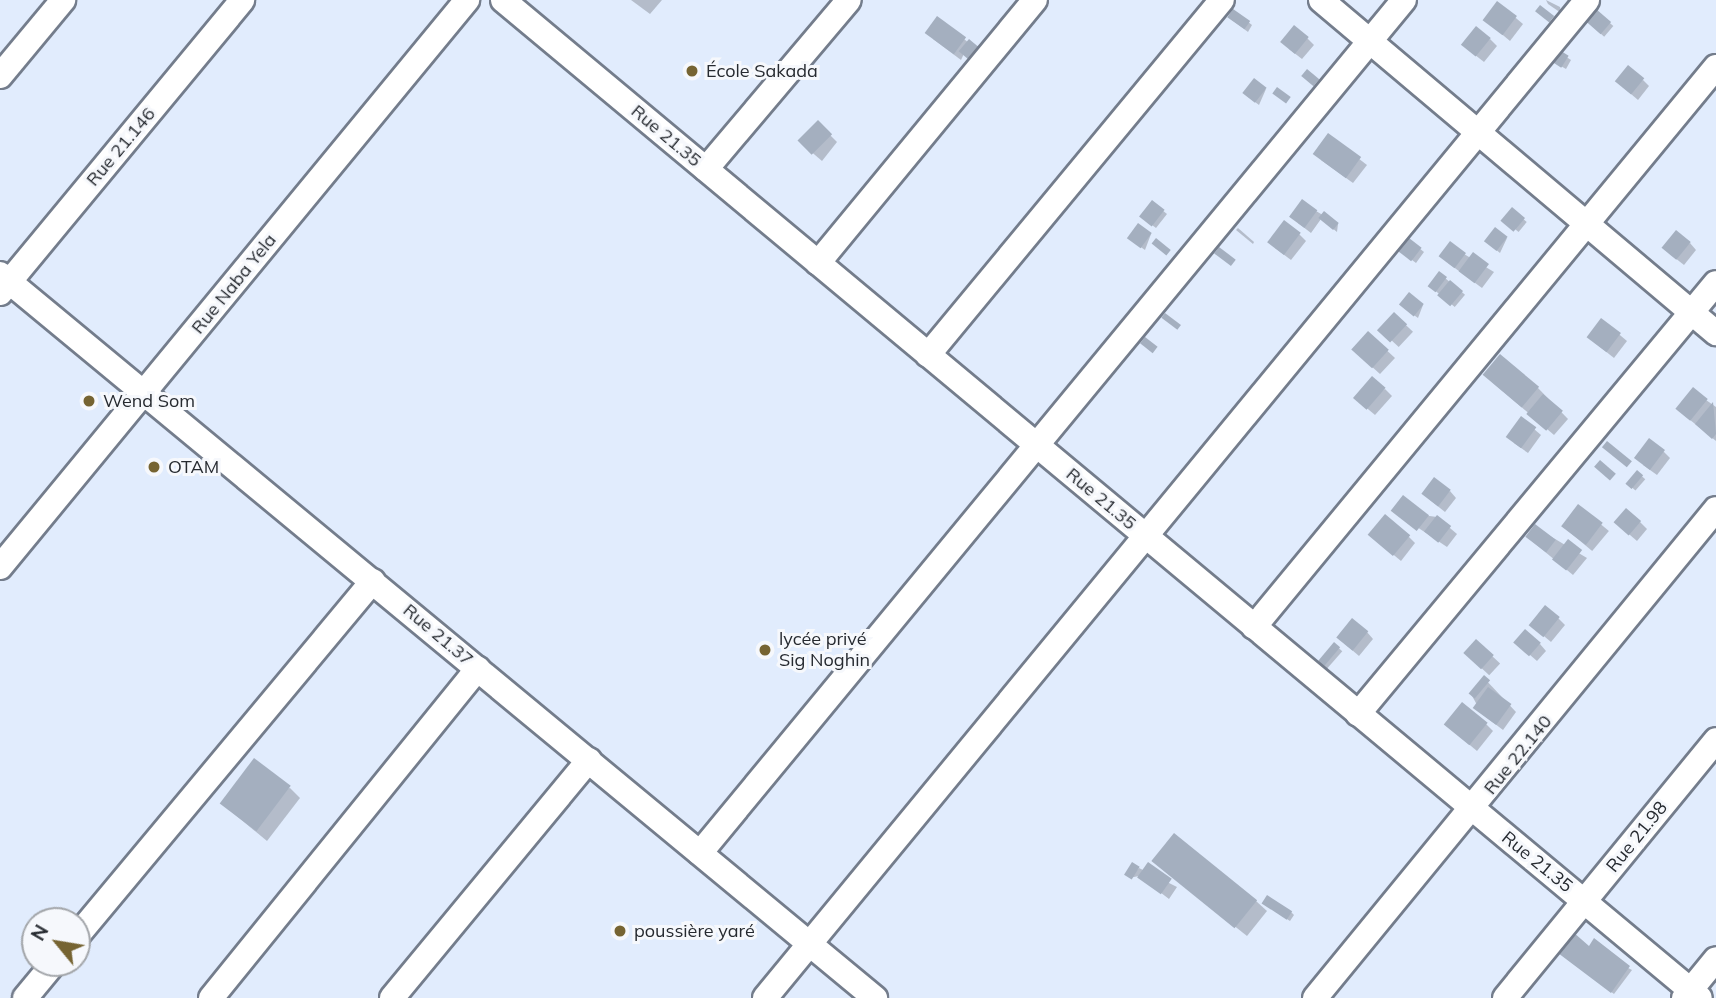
<!DOCTYPE html>
<html>
<head>
<meta charset="utf-8">
<style>
  body { margin:0 }
  #map { position:relative; width:1716px; height:998px; overflow:hidden; background:#e1ecfd; font-family:Mulish,sans-serif }
  div>[style] { position:absolute }
  .shadow>* { inset:0; background:#0003; transform-origin:0 0 }
  .building>* { inset:0; background:#a4afbf; transform-origin:0 0 }
  .roads { filter:drop-shadow(2px 0 #747d8c) drop-shadow(-2px 0 #747d8c) drop-shadow(0 2px #747d8c) drop-shadow(0 -2px #747d8c) }
  .minor>* { height:24px; margin:-12px; padding:0 12px; transform-origin:12px; border-radius:12px; background:#fff }
  .dots>* { width:19px; height:19px; translate:-50% -50%; box-sizing:border-box; border:4px solid #f6f8fc; border-radius:50% }
  span { translate:-50% -50%; white-space:nowrap; text-align:center; line-height:1.15; -webkit-text-stroke:6px #f6f8fc; paint-order:stroke }
  .poi-label { font-size:18px; color:#262a30 }
  .left { translate:0 -50%; text-align:left }
  .street-label { font-size:18px; color:#262a30 }
  .north { position:absolute; left:21px; top:907px; width:70px; height:70px; box-sizing:border-box; background:#f6f8fc; border:2px solid #a3a6aa; border-radius:50%; rotate:300deg; font-size:19px; font-weight:700; line-height:28px; text-align:center; color:#262a30 }
  .north::after { content:''; display:block; margin:auto; width:24px; height:32px; background:#766432; clip-path:polygon(50% 0,100% 100%,50% 72%,0 100%) }
</style>
</head>
<body>
<div id="map">
  <div class="shadow">
    <div style="clip-path:polygon(631px 0,662px 0,650px 14px)"></div>
    <div style="clip-path:polygon(1546px 0,1560px 7px,1561px 13px,1548px 4px)"></div>
    <div style="clip-path:polygon(1498px 3px,1523px 24px,1510px 41px,1492px 26px)"></div>
    <div style="clip-path:polygon(1234px 11px,1252px 25px,1248px 32px,1232px 20px)"></div>
    <div style="left:1596px;top:11px;width:23px;height:14px;rotate:41deg"></div>
    <div style="clip-path:polygon(937px 18px,969px 43px,961px 60px,933px 39px)"></div>
    <div style="clip-path:polygon(1307px 38px,1314px 45px,1302px 59px,1289px 49px)"></div>
    <div style="clip-path:polygon(1490px 39px,1497px 46px,1484px 62px,1470px 51px)"></div>
    <div style="clip-path:polygon(1562px 54px,1571px 60px,1566px 69px,1559px 65px)"></div>
    <div style="clip-path:polygon(1643px 80px,1649px 86px,1638px 100px,1624px 88px)"></div>
    <div style="clip-path:polygon(1266px 89px,1259px 105px,1247px 96px)"></div>
    <div style="clip-path:polygon(818px 123px,837px 142px,822px 161px,808px 149px)"></div>
    <div style="clip-path:polygon(1328px 135px,1367px 165px,1353px 183px,1321px 160px)"></div>
    <div style="clip-path:polygon(1152px 202px,1167px 214px,1156px 228px,1144px 219px)"></div>
    <div style="left:1512px;top:210px;width:19px;height:13px;rotate:39deg"></div>
    <div style="clip-path:polygon(1316px 211px,1338px 224px,1337px 232px,1321px 219px,1311px 233px,1298px 223px)"></div>
    <div style="clip-path:polygon(1238px 228px,1254px 242px,1253px 244px,1236px 230px)"></div>
    <div style="clip-path:polygon(1151px 234px,1145px 250px,1132px 241px)"></div>
    <div style="clip-path:polygon(1299px 234px,1306px 241px,1291px 260px,1275px 248px)"></div>
    <div style="clip-path:polygon(1507px 238px,1500px 253px,1489px 244px)"></div>
    <div style="clip-path:polygon(1409px 240px,1424px 252px,1416px 263px,1404px 254px)"></div>
    <div style="clip-path:polygon(1690px 243px,1696px 250px,1684px 265px,1670px 254px)"></div>
    <div style="clip-path:polygon(1464px 254px,1494px 272px,1482px 288px,1448px 263px)"></div>
    <div style="left:1439px;top:273px;width:34px;height:16px;rotate:40deg"></div>
    <div style="clip-path:polygon(1423px 305px,1418px 318px,1404px 308px)"></div>
    <div style="left:1394px;top:314px;width:26px;height:21px;rotate:43deg"></div>
    <div style="clip-path:polygon(1602px 320px,1627px 341px,1614px 358px,1595px 343px)"></div>
    <div style="clip-path:polygon(1368px 333px,1395px 358px,1380px 374px,1360px 356px)"></div>
    <div style="clip-path:polygon(1492px 382px,1538px 388px,1568px 419px,1554px 435px)"></div>
    <div style="clip-path:polygon(1385px 389px,1392px 396px,1375px 415px,1362px 404px)"></div>
    <div style="clip-path:polygon(1706px 400px,1716px 407px,1716px 441px,1684px 415px)"></div>
    <div style="clip-path:polygon(1534px 429px,1541px 435px,1528px 453px,1514px 443px)"></div>
    <div style="clip-path:polygon(1663px 451px,1670px 458px,1657px 475px,1643px 465px)"></div>
    <div style="left:1637px;top:472px;width:11px;height:15px;rotate:41deg"></div>
    <div style="clip-path:polygon(1450px 491px,1456px 498px,1445px 512px,1430px 500px)"></div>
    <div style="left:1579px;top:506px;width:39px;height:26px;rotate:40deg"></div>
    <div style="clip-path:polygon(1393px 511px,1437px 517px,1457px 534px,1447px 547px)"></div>
    <div style="clip-path:polygon(1640px 522px,1647px 529px,1637px 541px,1623px 529px)"></div>
    <div style="clip-path:polygon(1535px 527px,1587px 558px,1573px 575px,1527px 537px)"></div>
    <div style="clip-path:polygon(1409px 537px,1415px 543px,1401px 561px,1377px 541px)"></div>
    <div style="clip-path:polygon(1558px 618px,1565px 625px,1551px 642px,1538px 631px)"></div>
    <div style="clip-path:polygon(1367px 632px,1373px 639px,1359px 656px,1345px 644px)"></div>
    <div style="left:1476px;top:641px;width:33px;height:16px;rotate:43deg"></div>
    <div style="left:1334px;top:644px;width:11px;height:26px;rotate:41deg"></div>
    <div style="clip-path:polygon(1540px 644px,1546px 651px,1537px 661px,1523px 649px)"></div>
    <div style="clip-path:polygon(1484px 678px,1516px 712px,1503px 730px,1482px 714px,1471px 694px)"></div>
    <div style="clip-path:polygon(1486px 724px,1493px 731px,1477px 751px,1453px 731px)"></div>
    <div style="clip-path:polygon(290px 788px,300px 798px,267px 841px,221px 803px)"></div>
    <div style="clip-path:polygon(1139px 868px,1177px 887px,1169px 899px,1139px 876px,1129px 878px)"></div>
    <div style="clip-path:polygon(1165px 871px,1256px 901px,1267px 911px,1247px 936px)"></div>
    <div style="clip-path:polygon(1267px 906px,1291px 912px,1294px 915px,1290px 921px)"></div>
    <div style="clip-path:polygon(1590px 948px,1632px 970px,1614px 994px,1563px 956px)"></div>
  </div>
  <div class="building">
    <div style="left:1497px;top:1px;width:25px;height:24px;rotate:37deg"></div>
    <div style="left:1540px;top:5px;width:18px;height:8px;rotate:38deg"></div>
    <div style="left:1233px;top:9px;width:21px;height:10px;rotate:35deg"></div>
    <div style="left:1596px;top:9px;width:20px;height:16px;rotate:41deg"></div>
    <div style="left:937px;top:16px;width:36px;height:21px;rotate:36deg"></div>
    <div style="left:1294px;top:25px;width:19px;height:22px;rotate:39deg"></div>
    <div style="left:1476px;top:26px;width:19px;height:24px;rotate:39deg"></div>
    <div style="left:969px;top:39px;width:16px;height:16px;rotate:40deg"></div>
    <div style="left:1561px;top:51px;width:9px;height:14px;rotate:32deg"></div>
    <div style="left:1628px;top:65px;width:21px;height:21px;rotate:39deg"></div>
    <div style="left:1307px;top:69px;width:16px;height:9px;rotate:40deg"></div>
    <div style="left:1254px;top:78px;width:16px;height:19px;rotate:38deg"></div>
    <div style="left:1277px;top:87px;width:17px;height:8px;rotate:36deg"></div>
    <div style="left:818px;top:120px;width:20px;height:29px;rotate:45deg"></div>
    <div style="left:1328px;top:133px;width:41px;height:26px;rotate:36deg"></div>
    <div style="left:1302px;top:199px;width:19px;height:22px;rotate:36deg"></div>
    <div style="left:1152px;top:200px;width:16px;height:21px;rotate:38deg"></div>
    <div style="left:1512px;top:207px;width:17px;height:18px;rotate:40deg"></div>
    <div style="left:1324px;top:211px;width:19px;height:9px;rotate:39deg"></div>
    <div style="left:1284px;top:220px;width:21px;height:28px;rotate:37deg"></div>
    <div style="left:1138px;top:223px;width:17px;height:19px;rotate:36deg"></div>
    <div style="left:1495px;top:227px;width:16px;height:18px;rotate:38deg"></div>
    <div style="left:1676px;top:230px;width:19px;height:23px;rotate:39deg"></div>
    <div style="left:1156px;top:238px;width:19px;height:7px;rotate:39deg"></div>
    <div style="left:1409px;top:238px;width:16px;height:17px;rotate:38deg"></div>
    <div style="left:1450px;top:241px;width:20px;height:19px;rotate:37deg"></div>
    <div style="left:1219px;top:247px;width:21px;height:8px;rotate:37deg"></div>
    <div style="left:1473px;top:252px;width:20px;height:24px;rotate:37deg"></div>
    <div style="left:1439px;top:271px;width:10px;height:19px;rotate:37deg"></div>
    <div style="left:1450px;top:280px;width:17px;height:20px;rotate:40deg"></div>
    <div style="left:1409px;top:292px;width:19px;height:16px;rotate:39deg"></div>
    <div style="left:1394px;top:312px;width:18px;height:25px;rotate:43deg"></div>
    <div style="left:1165px;top:313px;width:20px;height:6px;rotate:37deg"></div>
    <div style="left:1601px;top:318px;width:25px;height:24px;rotate:37deg"></div>
    <div style="left:1368px;top:331px;width:28px;height:25px;rotate:42deg"></div>
    <div style="left:1145px;top:337px;width:16px;height:8px;rotate:38deg"></div>
    <div style="left:1500px;top:354px;width:51px;height:27px;rotate:40deg"></div>
    <div style="left:1372px;top:376px;width:18px;height:29px;rotate:41deg"></div>
    <div style="left:1693px;top:387px;width:19px;height:28px;rotate:39deg"></div>
    <div style="left:1543px;top:394px;width:26px;height:26px;rotate:40deg"></div>
    <div style="clip-path:polygon(1713px 402px,1716px 434px,1712px 439px,1695px 424px)"></div>
    <div style="left:1521px;top:416px;width:19px;height:26px;rotate:36deg"></div>
    <div style="left:1649px;top:438px;width:20px;height:25px;rotate:37deg"></div>
    <div style="left:1607px;top:441px;width:32px;height:8px;rotate:39deg"></div>
    <div style="left:1600px;top:460px;width:21px;height:9px;rotate:41deg"></div>
    <div style="left:1637px;top:470px;width:8px;height:18px;rotate:40deg"></div>
    <div style="left:1434px;top:477px;width:21px;height:21px;rotate:37deg"></div>
    <div style="left:1403px;top:495px;width:33px;height:20px;rotate:38deg"></div>
    <div style="left:1578px;top:504px;width:31px;height:28px;rotate:37deg"></div>
    <div style="left:1626px;top:508px;width:20px;height:19px;rotate:41deg"></div>
    <div style="left:1385px;top:514px;width:33px;height:27px;rotate:40deg"></div>
    <div style="left:1437px;top:515px;width:18px;height:21px;rotate:38deg"></div>
    <div style="left:1535px;top:524px;width:26px;height:16px;rotate:37deg"></div>
    <div style="left:1568px;top:539px;width:18px;height:26px;rotate:38deg"></div>
    <div style="left:1545px;top:605px;width:19px;height:26px;rotate:39deg"></div>
    <div style="left:1352px;top:618px;width:21px;height:25px;rotate:39deg"></div>
    <div style="left:1525px;top:629px;width:21px;height:18px;rotate:41deg"></div>
    <div style="left:1476px;top:639px;width:24px;height:19px;rotate:42deg"></div>
    <div style="left:1334px;top:642px;width:8px;height:29px;rotate:40deg"></div>
    <div style="left:1484px;top:675px;width:8px;height:24px;rotate:40deg"></div>
    <div style="left:1488px;top:687px;width:29px;height:26px;rotate:36deg"></div>
    <div style="left:1462px;top:702px;width:33px;height:29px;rotate:39deg"></div>
    <div style="left:254px;top:758px;width:46px;height:57px;rotate:37deg"></div>
    <div style="left:1174px;top:833px;width:107px;height:36px;rotate:39deg"></div>
    <div style="left:1132px;top:862px;width:9px;height:15px;rotate:32deg"></div>
    <div style="left:1148px;top:862px;width:29px;height:19px;rotate:35deg"></div>
    <div style="left:1267px;top:895px;width:30px;height:10px;rotate:33deg"></div>
    <div style="clip-path:polygon(1573px 932px,1589px 946px,1594px 938px,1630px 966px,1611px 993px,1558px 953px)"></div>
  </div>
  <div class="roads">
    <div class="minor">
      <div style="left:503px;top:0;width:1558px;rotate:39.82deg"></div>
      <div style="left:1321px;top:0;width:517px;rotate:40.13deg"></div>
      <div style="left:0;top:76px;width:99px;rotate:-50.3deg"></div>
      <div style="left:706px;top:169px;width:221px;rotate:-49.8deg"></div>
      <div style="left:818px;top:263px;width:341px;rotate:-50.5deg"></div>
      <div style="left:0;top:274px;width:1136px;rotate:39.61deg"></div>
      <div style="left:0;top:293px;width:380px;rotate:-50.4deg"></div>
      <div style="left:928px;top:355px;width:461px;rotate:-50.4deg"></div>
      <div style="left:0;top:567px;width:735px;rotate:-50.52deg"></div>
      <div style="left:1254px;top:627px;width:726px;rotate:-50.48deg"></div>
      <div style="left:1358px;top:714px;width:560px;rotate:-50.29deg"></div>
      <div style="left:700px;top:853px;width:1106px;rotate:-50.47deg"></div>
      <div style="left:77px;top:936px;width:462px;rotate:-50.2deg"></div>
      <div style="left:25px;top:998px;width:45px;rotate:-50.4deg"></div>
      <div style="left:211px;top:998px;width:424px;rotate:-51deg"></div>
      <div style="left:392px;top:998px;width:309px;rotate:-50.4deg"></div>
      <div style="left:765px;top:998px;width:1293px;rotate:-50.52deg"></div>
      <div style="left:1315px;top:998px;width:632px;rotate:-50.65deg"></div>
      <div style="left:1505px;top:998px;width:333px;rotate:-50.7deg"></div>
      <div style="left:1684px;top:998px;width:50px;rotate:-50.6deg"></div>
    </div>
  </div>
  <div class="dots">
    <div style="left:692px;top:71px;background:#766432"></div>
    <div style="left:89px;top:401px;background:#766432"></div>
    <div style="left:154px;top:467px;background:#766432"></div>
    <div style="left:765px;top:650px;background:#766432"></div>
    <div style="left:620px;top:931px;background:#766432"></div>
  </div>
  <div class="poi-label">
    <span class="left" style="left:706px;top:71px">École Sakada</span>
    <span class="left" style="left:103px;top:401px">Wend Som</span>
    <span class="left" style="left:168px;top:467px">OTAM</span>
    <span class="left" style="left:779px;top:650px">lycée privé<br>Sig Noghin</span>
    <span class="left" style="left:634px;top:931px">poussière yaré</span>
  </div>
  <div class="street-label">
    <span style="left:666px;top:136px;rotate:40deg">Rue 21.35</span>
    <span style="left:121px;top:147px;rotate:-50deg">Rue 21.146</span>
    <span style="left:234px;top:284px;rotate:-51deg">Rue Naba Yela</span>
    <span style="left:1101px;top:499px;rotate:40deg">Rue 21.35</span>
    <span style="left:438px;top:635px;rotate:40deg">Rue 21.37</span>
    <span style="left:1518px;top:755px;rotate:-51deg">Rue 22.140</span>
    <span style="left:1637px;top:837px;rotate:-51deg">Rue 21.98</span>
    <span style="left:1537px;top:862px;rotate:39deg">Rue 21.35</span>
  </div>
  <div class="north">N</div>
</div>
</body>
</html>
